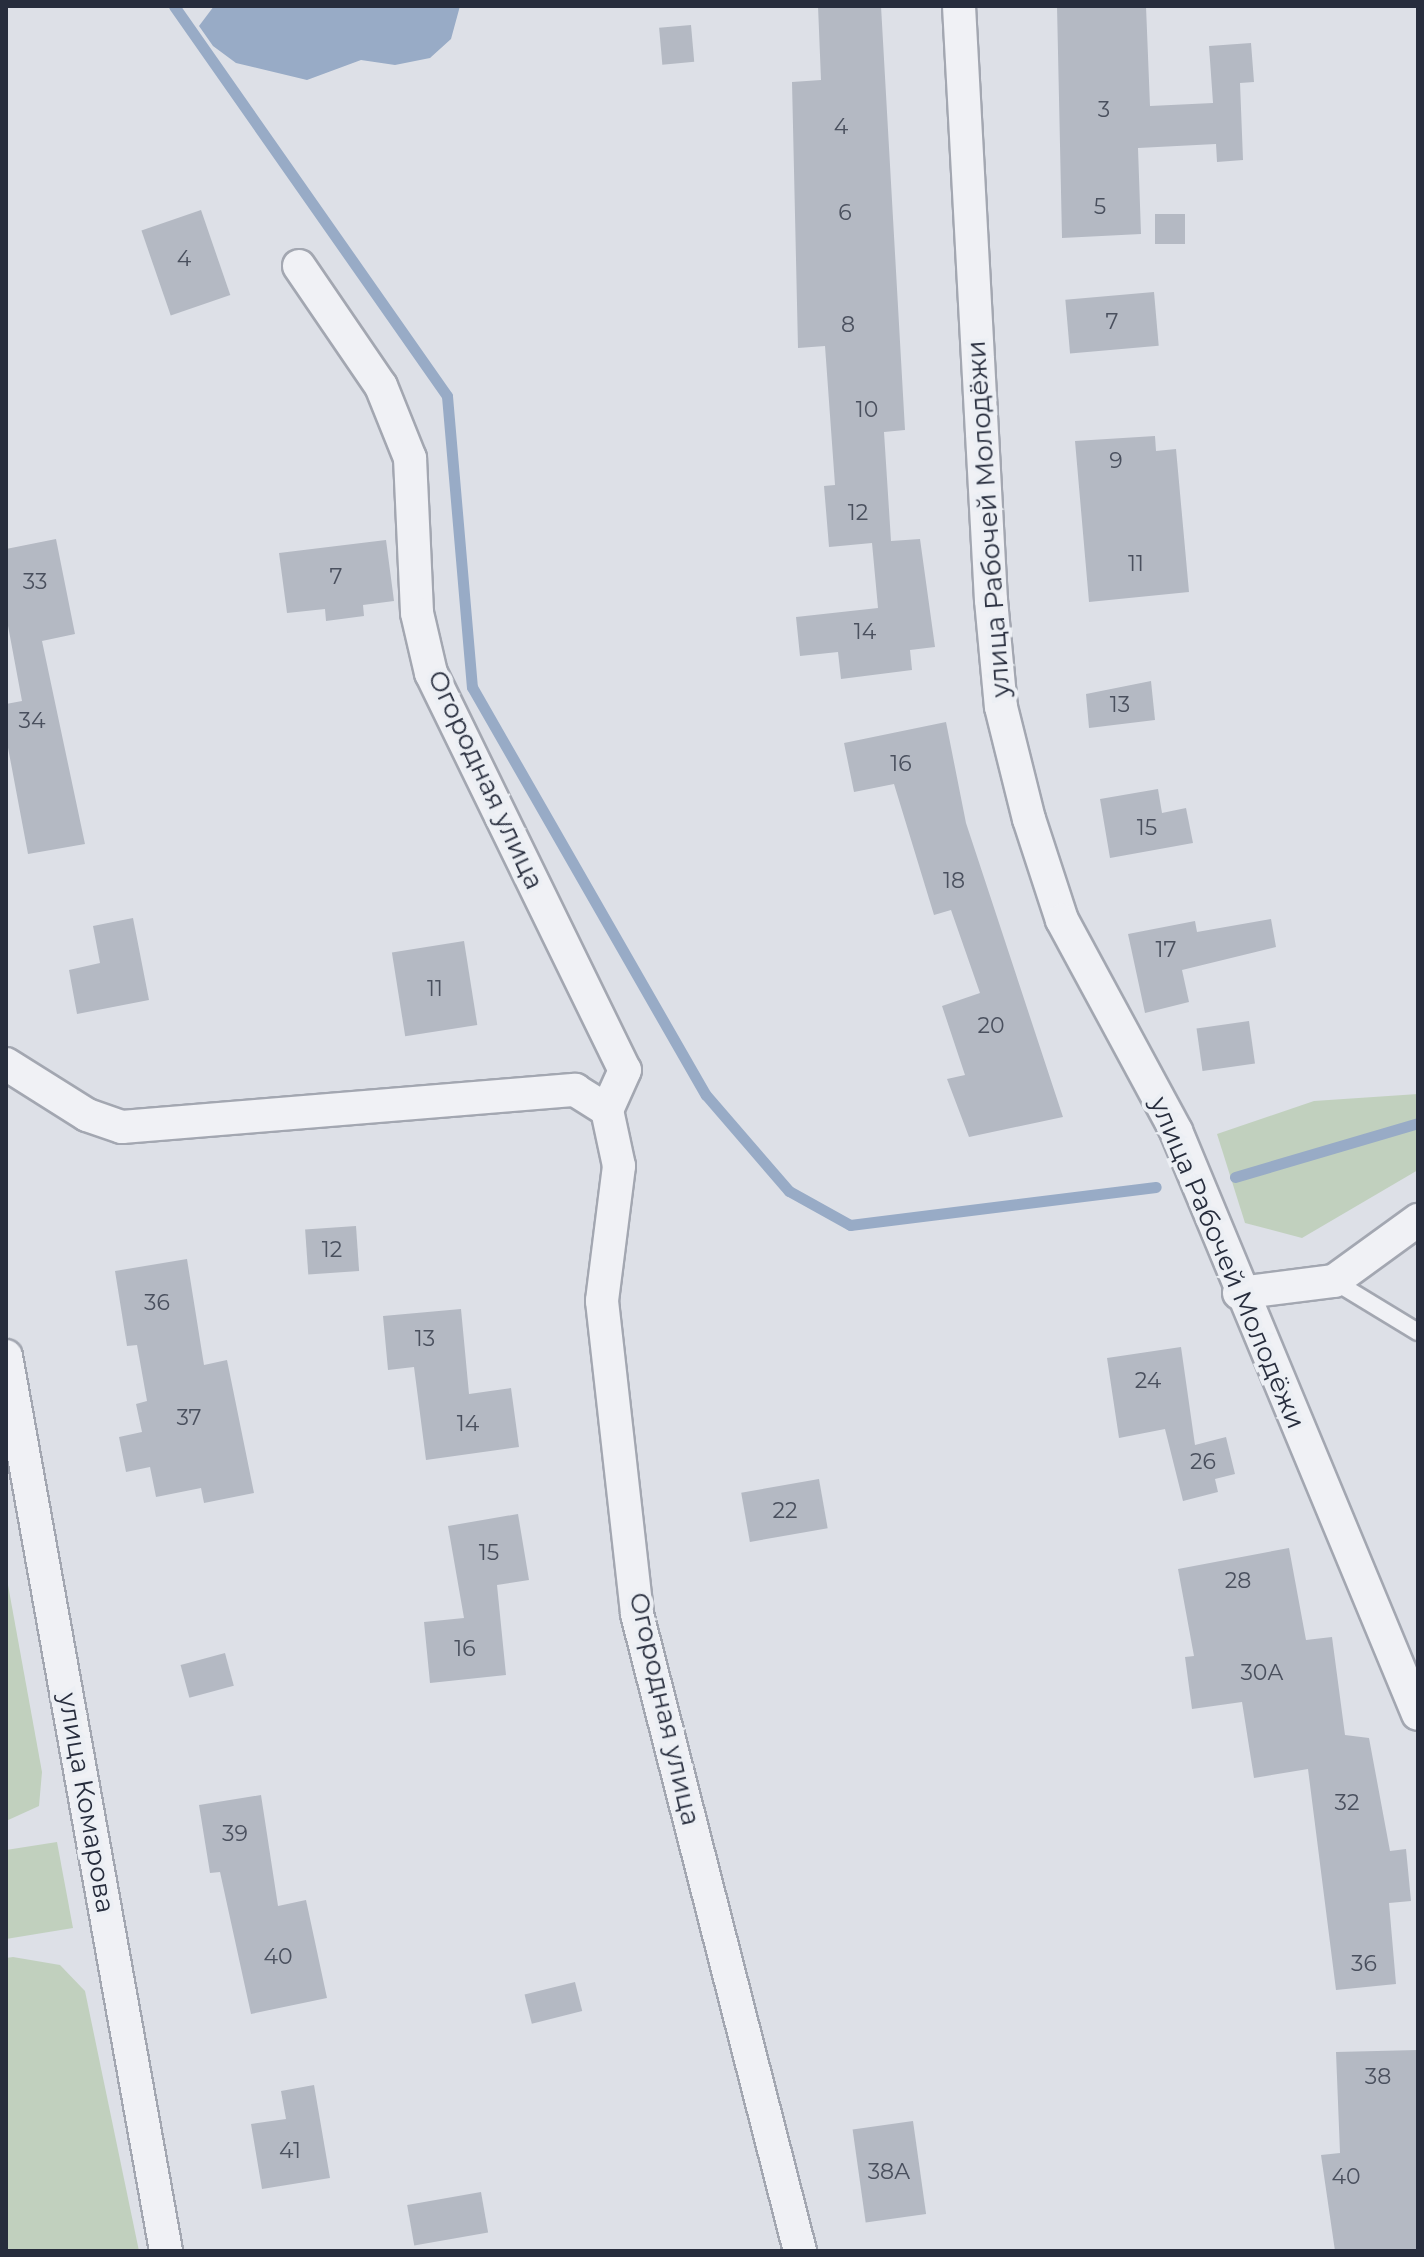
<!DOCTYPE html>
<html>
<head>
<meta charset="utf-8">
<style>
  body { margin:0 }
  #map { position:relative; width:1424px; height:2257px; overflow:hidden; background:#dde0e7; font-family:Montserrat,sans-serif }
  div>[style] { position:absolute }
  .green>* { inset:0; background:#c1d0be }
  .water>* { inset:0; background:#98abc6 }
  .stream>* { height:11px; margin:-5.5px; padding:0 5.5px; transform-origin:5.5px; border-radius:5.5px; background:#98abc6 }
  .building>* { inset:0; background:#b4b9c3; transform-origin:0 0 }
  .roads { filter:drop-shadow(2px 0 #a3a7b1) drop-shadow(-2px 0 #a3a7b1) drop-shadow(0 2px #a3a7b1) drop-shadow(0 -2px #a3a7b1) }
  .lane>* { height:16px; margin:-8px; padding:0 8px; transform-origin:8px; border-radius:8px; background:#f0f1f5 }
  .street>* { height:32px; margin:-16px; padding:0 16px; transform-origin:16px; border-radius:16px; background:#f0f1f5 }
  span { translate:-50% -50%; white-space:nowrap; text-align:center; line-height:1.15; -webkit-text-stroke:8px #eceff4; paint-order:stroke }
  .number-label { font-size:22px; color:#4a505e }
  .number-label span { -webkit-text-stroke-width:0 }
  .street-label { font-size:26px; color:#272d3d }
  .frame { position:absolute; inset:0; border:8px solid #272d3d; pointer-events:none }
</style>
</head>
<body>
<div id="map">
  <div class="green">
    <div style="clip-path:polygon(1418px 1094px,1418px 1170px,1302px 1238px,1245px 1223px,1217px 1134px,1314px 1101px)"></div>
    <div style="clip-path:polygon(6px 1574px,42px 1772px,39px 1806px,6px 1821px)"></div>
    <div style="clip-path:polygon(57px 1842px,73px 1928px,6px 1939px,6px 1850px)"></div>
    <div style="clip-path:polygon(13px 1957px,60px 1965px,85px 1991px,139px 2251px,6px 2251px,6px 1958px)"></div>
  </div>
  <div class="water">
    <div style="clip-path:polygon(214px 6px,460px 6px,451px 39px,430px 58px,395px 65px,361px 60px,307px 80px,236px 63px,213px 46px,199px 26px)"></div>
  </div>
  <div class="stream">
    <div style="left:174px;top:6px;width:476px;rotate:55deg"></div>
    <div style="left:447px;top:396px;width:292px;rotate:85.1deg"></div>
    <div style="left:472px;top:687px;width:470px;rotate:60.2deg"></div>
    <div style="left:706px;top:1095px;width:127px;rotate:49.2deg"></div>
    <div style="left:789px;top:1191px;width:70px;rotate:29.1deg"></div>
    <div style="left:850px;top:1225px;width:308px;rotate:-7.1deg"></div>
    <div style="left:1235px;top:1177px;width:191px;rotate:-16.4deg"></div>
  </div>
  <div class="building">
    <div style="clip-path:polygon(818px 6px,881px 6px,905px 430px,884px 432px,891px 541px,920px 539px,935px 647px,910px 650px,912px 670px,841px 679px,838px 652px,800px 656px,796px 617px,878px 608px,872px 543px,829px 547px,824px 486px,835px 485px,825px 346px,798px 348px,792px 82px,821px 80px)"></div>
    <div style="clip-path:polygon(1057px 6px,1146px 6px,1150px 106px,1213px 103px,1209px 46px,1251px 43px,1254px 82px,1240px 83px,1243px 160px,1217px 162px,1216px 144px,1138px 148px,1141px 234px,1062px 238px)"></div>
    <div style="left:691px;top:25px;width:37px;height:32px;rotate:85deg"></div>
    <div style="left:201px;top:210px;width:90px;height:63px;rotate:71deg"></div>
    <div style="left:1155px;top:214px;width:30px;height:30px"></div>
    <div style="left:1154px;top:292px;width:54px;height:89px;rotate:85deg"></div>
    <div style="clip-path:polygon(1155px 436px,1156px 451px,1176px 449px,1189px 592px,1089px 602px,1075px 441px)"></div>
    <div style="clip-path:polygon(56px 539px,75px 634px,42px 641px,85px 844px,28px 854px,6px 737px,6px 704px,22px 701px,6px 615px,6px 549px)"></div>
    <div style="clip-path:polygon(386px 540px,394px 601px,363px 605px,364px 616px,326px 621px,325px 609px,287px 613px,279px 553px)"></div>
    <div style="clip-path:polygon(1151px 681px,1155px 720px,1089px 728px,1086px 694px)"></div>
    <div style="clip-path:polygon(946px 722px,966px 823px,1063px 1117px,969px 1137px,947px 1079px,965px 1075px,942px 1006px,980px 993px,951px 910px,934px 915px,894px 784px,854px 792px,844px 743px)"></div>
    <div style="clip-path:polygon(1158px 789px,1162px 813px,1186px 808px,1193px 843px,1110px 858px,1100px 799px)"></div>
    <div style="clip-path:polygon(133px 918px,149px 1000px,77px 1014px,69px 970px,100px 963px,93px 926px)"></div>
    <div style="clip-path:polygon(1271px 919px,1276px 947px,1182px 970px,1189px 1002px,1145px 1013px,1128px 934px,1195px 921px,1197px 932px)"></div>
    <div style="left:464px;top:941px;width:85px;height:73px;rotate:81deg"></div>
    <div style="left:1249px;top:1021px;width:43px;height:53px;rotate:82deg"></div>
    <div style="left:356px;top:1226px;width:45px;height:51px;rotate:86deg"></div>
    <div style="clip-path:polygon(187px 1259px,204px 1365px,227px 1360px,254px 1493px,204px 1503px,201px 1488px,156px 1497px,150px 1467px,126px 1472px,119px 1437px,142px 1432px,136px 1404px,147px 1401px,137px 1345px,127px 1346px,115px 1271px)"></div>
    <div style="clip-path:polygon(461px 1309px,469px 1394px,511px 1388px,519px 1447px,426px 1460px,414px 1367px,388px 1370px,383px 1316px)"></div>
    <div style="clip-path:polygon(1181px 1347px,1195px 1445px,1226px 1437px,1235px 1474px,1215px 1479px,1218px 1492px,1183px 1501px,1165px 1429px,1119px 1438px,1107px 1358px)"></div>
    <div style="left:819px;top:1479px;width:50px;height:79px;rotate:80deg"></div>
    <div style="clip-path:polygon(518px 1514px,529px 1580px,497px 1585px,506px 1675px,430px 1683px,424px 1622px,464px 1618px,448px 1526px)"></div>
    <div style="clip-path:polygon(1289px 1548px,1306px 1640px,1332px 1637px,1345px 1735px,1369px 1738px,1390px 1851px,1406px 1849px,1411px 1901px,1389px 1903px,1396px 1984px,1336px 1990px,1308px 1769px,1254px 1778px,1242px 1702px,1192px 1709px,1185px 1657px,1194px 1656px,1178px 1569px)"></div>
    <div style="left:225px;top:1653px;width:34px;height:46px;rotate:75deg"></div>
    <div style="clip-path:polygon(261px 1795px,278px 1906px,306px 1900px,327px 1998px,251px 2014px,220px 1872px,210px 1873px,199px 1805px)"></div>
    <div style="left:575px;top:1982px;width:30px;height:52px;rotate:76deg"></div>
    <div style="clip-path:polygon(1418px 2050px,1418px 2251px,1335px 2251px,1321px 2155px,1340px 2153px,1336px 2052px)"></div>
    <div style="clip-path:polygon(314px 2085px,330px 2178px,262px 2189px,251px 2124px,286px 2119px,281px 2091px)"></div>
    <div style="left:913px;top:2121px;width:94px;height:61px;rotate:82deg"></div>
    <div style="left:481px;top:2192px;width:41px;height:75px;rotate:80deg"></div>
  </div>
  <div class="roads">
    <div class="lane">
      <div style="left:1334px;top:1281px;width:98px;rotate:31.3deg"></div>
    </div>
    <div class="street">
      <div style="left:959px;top:6px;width:595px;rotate:86.92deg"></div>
      <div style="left:991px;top:600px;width:107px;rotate:84.7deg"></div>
      <div style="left:1001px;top:707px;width:115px;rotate:76deg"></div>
      <div style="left:1029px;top:819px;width:106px;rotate:71.9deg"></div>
      <div style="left:1062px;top:920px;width:240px;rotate:61.6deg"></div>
      <div style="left:1176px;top:1131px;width:631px;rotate:67.46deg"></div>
      <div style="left:299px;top:266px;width:145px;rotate:55.7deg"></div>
      <div style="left:381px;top:386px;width:78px;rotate:68.1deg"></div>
      <div style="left:410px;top:458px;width:155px;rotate:87.4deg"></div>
      <div style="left:417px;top:613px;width:62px;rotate:76.9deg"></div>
      <div style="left:431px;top:673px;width:442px;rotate:64deg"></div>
      <div style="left:625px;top:1070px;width:44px;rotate:114.2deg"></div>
      <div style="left:6px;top:1064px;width:96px;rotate:32.2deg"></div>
      <div style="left:87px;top:1115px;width:37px;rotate:19deg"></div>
      <div style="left:122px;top:1127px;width:455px;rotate:-4.7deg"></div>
      <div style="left:575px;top:1090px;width:38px;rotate:32deg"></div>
      <div style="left:607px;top:1110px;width:57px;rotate:77.9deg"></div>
      <div style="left:619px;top:1166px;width:136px;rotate:97.2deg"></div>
      <div style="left:602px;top:1301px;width:315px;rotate:83.6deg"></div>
      <div style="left:637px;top:1614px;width:658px;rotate:75.65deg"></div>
      <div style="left:1239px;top:1293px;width:96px;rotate:-7.2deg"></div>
      <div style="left:1334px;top:1281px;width:104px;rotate:-36deg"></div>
      <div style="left:6px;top:1356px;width:909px;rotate:79.86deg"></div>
    </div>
  </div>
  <div class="number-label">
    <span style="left:1104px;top:110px">3</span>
    <span style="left:841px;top:127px">4</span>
    <span style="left:1100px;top:207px">5</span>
    <span style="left:845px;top:213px">6</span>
    <span style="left:184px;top:259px">4</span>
    <span style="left:1112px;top:322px">7</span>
    <span style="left:848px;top:325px">8</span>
    <span style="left:867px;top:410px">10</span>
    <span style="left:1116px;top:461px">9</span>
    <span style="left:858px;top:513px">12</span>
    <span style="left:1136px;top:564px">11</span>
    <span style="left:336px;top:577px">7</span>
    <span style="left:35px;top:582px">33</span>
    <span style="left:865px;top:632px">14</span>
    <span style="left:1120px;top:705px">13</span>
    <span style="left:32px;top:721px">34</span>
    <span style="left:901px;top:764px">16</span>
    <span style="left:1147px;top:828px">15</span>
    <span style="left:954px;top:881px">18</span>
    <span style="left:1166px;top:950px">17</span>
    <span style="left:435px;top:989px">11</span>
    <span style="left:991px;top:1026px">20</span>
    <span style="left:332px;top:1250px">12</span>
    <span style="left:157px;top:1303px">36</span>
    <span style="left:425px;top:1339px">13</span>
    <span style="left:1148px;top:1381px">24</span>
    <span style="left:189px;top:1418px">37</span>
    <span style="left:468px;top:1424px">14</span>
    <span style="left:1203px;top:1462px">26</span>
    <span style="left:785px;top:1511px">22</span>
    <span style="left:489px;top:1553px">15</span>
    <span style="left:1238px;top:1581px">28</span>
    <span style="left:465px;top:1649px">16</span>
    <span style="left:1262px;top:1673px">30А</span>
    <span style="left:1347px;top:1803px">32</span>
    <span style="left:235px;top:1834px">39</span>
    <span style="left:278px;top:1957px">40</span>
    <span style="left:1364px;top:1964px">36</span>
    <span style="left:1378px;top:2077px">38</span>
    <span style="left:290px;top:2151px">41</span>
    <span style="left:889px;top:2172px">38А</span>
    <span style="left:1346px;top:2177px">40</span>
  </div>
  <div class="street-label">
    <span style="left:989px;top:519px;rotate:-94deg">улица Рабочей Молодёжи</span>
    <span style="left:485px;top:780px;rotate:65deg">Огородная улица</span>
    <span style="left:1227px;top:1263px;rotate:67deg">улица Рабочей Молодёжи</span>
    <span style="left:664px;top:1709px;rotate:77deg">Огородная улица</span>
    <span style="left:86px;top:1803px;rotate:80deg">улица Комарова</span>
  </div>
  <div class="frame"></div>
</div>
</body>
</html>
